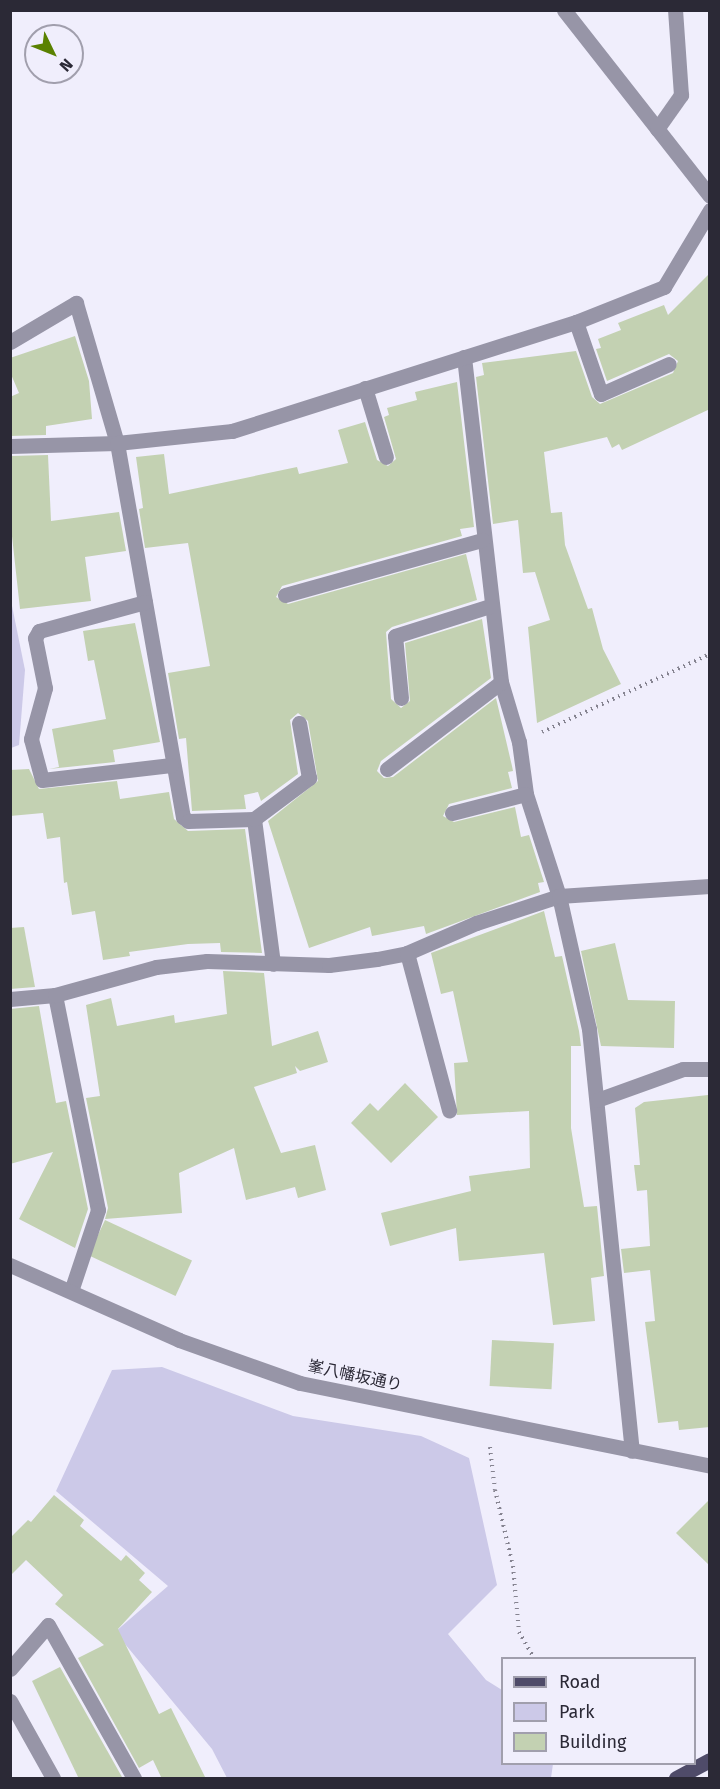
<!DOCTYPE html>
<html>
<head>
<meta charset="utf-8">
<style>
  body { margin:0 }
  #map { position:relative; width:720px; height:1789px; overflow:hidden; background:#f0eefc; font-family:"Fira Sans","Noto Sans JP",sans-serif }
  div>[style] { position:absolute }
  .green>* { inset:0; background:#ccc9e8 }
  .building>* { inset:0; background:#c3d1b2; transform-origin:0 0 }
  .path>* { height:4px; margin-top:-2px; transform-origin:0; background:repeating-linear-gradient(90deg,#858390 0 1.5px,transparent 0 6px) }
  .minor>* { height:15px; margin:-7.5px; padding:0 7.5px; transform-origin:7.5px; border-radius:7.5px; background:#9795a7 }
  .major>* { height:15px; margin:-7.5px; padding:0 7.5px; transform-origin:7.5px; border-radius:7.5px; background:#4f4b69 }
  span { translate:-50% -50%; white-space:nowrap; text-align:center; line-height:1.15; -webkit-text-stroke:5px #f0eefc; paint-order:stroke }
  .street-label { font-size:16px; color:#2b2936 }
  .frame { position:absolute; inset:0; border:12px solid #2b2936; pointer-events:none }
  .legend { position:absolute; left:501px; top:1657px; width:195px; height:108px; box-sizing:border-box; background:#f0eefc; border:2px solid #a19fad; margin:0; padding:8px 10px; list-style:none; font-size:18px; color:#2b2936 }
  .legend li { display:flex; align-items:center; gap:12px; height:30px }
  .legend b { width:30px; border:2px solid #a19fad }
  .north { position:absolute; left:24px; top:24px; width:60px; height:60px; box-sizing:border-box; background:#f0eefc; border:2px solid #a19fad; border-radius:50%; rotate:133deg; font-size:16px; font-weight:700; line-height:24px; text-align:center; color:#2b2936 }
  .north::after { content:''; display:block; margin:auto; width:21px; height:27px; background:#5a8100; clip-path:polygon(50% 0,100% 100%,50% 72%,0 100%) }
</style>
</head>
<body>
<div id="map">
  <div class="green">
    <div style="clip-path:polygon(10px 596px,25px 670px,19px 745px,11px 748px)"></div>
    <div style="clip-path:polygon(162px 1367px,293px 1416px,421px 1436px,469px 1458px,497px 1585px,448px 1634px,486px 1680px,502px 1690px,502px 1764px,553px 1764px,551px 1778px,227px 1778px,212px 1749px,115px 1632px,168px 1586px,56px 1491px,112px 1370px)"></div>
  </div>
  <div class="building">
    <div style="clip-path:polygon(710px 273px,710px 409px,622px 450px,619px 444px,612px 448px,607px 437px,544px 452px,551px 513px,562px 512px,565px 545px,588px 609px,592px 608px,603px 649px,621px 684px,537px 723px,528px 627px,550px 620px,535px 572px,523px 573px,518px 520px,493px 524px,476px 377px,484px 375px,482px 363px,576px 351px,592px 397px,600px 404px,673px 373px,678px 361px,669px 354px,607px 381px,596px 349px,601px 348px,598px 339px,621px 330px,618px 323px,664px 305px,668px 315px)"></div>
    <div style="clip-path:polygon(75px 336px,89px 381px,92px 419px,46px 426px,46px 435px,10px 436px,10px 397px,19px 393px,10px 372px,10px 358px)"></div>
    <div style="clip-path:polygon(457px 382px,474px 527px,460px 529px,462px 536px,282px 586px,276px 597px,288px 604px,466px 554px,477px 600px,392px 627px,386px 632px,391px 699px,401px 708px,410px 701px,405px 643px,482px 619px,491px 678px,381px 761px,377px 771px,384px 778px,393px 777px,496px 698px,512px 766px,513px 771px,508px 772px,512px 788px,449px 804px,443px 816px,454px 822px,515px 807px,521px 837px,529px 835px,544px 882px,538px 883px,540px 892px,426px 934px,424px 926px,372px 936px,370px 927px,309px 948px,268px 821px,318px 781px,308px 721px,298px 713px,290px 720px,298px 774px,261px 801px,258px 792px,244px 795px,246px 809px,192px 811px,186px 738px,179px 739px,168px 673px,210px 666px,188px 543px,145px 548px,139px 509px,143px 508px,136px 457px,164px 454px,169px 494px,297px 467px,299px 474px,348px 463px,338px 430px,365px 422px,377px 460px,388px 466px,396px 459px,384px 417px,389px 415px,387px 408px,417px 400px,415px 392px)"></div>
    <div style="clip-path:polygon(48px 455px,51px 521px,119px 512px,126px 551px,85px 557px,91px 601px,20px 609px,10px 518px,11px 456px)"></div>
    <div style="clip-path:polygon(135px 623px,160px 742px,113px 750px,115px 762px,49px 769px,59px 767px,52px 729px,106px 719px,94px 660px,88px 661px,83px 631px)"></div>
    <div style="clip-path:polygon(29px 769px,39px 789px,117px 781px,120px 799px,169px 792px,174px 819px,188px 831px,245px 829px,262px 953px,221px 952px,220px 943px,188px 944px,129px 952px,130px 956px,103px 960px,95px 911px,72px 915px,67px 882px,64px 883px,60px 837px,47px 839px,43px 813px,10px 816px,10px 770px)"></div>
    <div style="clip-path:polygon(544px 911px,555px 957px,562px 956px,579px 1031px,581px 1046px,571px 1046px,571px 1128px,584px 1207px,597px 1206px,604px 1276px,591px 1278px,595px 1321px,553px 1325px,544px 1253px,459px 1261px,456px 1228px,390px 1246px,381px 1213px,471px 1191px,469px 1176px,530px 1168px,529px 1111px,457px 1115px,454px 1063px,468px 1062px,453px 991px,441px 994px,431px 953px)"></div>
    <div style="clip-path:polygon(24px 927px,35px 987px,10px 989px,10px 928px)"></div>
    <div style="clip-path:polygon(615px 943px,628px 1000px,675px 1001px,674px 1048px,601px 1046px,581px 951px)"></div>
    <div style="clip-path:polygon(223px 971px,264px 973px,272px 1046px,318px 1031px,328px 1062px,300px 1071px,295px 1066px,297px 1073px,254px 1087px,281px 1153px,315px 1145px,326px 1190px,298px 1198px,295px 1187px,246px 1200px,234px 1148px,179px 1173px,182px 1213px,105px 1219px,108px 1208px,86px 1098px,100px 1096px,86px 1005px,111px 998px,117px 1026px,174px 1015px,175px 1023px,227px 1014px)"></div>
    <div style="clip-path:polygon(39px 1006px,56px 1103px,66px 1101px,88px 1209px,75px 1248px,19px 1219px,53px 1152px,10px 1164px,10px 1009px)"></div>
    <div style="clip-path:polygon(405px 1083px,438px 1117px,391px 1163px,351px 1123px,370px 1103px,378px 1111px)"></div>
    <div style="clip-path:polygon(708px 1095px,710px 1427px,679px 1430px,678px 1421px,658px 1423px,645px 1322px,655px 1321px,650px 1270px,624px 1273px,621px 1249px,650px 1246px,647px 1190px,637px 1191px,634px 1165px,640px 1165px,635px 1108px,644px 1102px)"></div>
    <div style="left:105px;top:1220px;width:96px;height:39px;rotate:25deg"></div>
    <div style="left:492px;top:1340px;width:62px;height:46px;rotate:3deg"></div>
    <div style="clip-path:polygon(54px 1495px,84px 1520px,80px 1526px,121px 1561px,126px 1555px,145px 1573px,139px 1580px,152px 1592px,118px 1629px,159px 1714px,171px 1708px,206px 1779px,162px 1779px,153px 1760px,139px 1768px,78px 1658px,104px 1645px,55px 1604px,63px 1595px,26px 1560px,10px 1576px,10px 1538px,28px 1520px,31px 1522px)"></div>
    <div style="clip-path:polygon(710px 1499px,710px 1566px,676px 1533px)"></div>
    <div style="clip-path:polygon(60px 1667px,122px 1777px,120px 1779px,79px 1779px,32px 1681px)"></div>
  </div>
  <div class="path">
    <div style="left:542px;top:732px;width:185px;rotate:-24.9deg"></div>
    <div style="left:490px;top:1447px;width:43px;rotate:83.4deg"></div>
    <div style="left:495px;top:1490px;width:78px;rotate:76.7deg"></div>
    <div style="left:513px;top:1566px;width:66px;rotate:84.8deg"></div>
    <div style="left:519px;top:1632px;width:30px;rotate:60deg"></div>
  </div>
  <div class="minor">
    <div style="left:564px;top:10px;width:236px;rotate:51.9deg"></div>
    <div style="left:657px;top:129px;width:42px;rotate:-54.8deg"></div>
    <div style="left:681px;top:95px;width:85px;rotate:-94deg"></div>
    <div style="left:576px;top:322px;width:76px;rotate:70.9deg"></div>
    <div style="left:601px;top:394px;width:74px;rotate:-23.8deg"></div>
    <div style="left:10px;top:342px;width:77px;rotate:-30.6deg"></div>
    <div style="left:76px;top:303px;width:146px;rotate:73.7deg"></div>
    <div style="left:117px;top:443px;width:380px;rotate:80deg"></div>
    <div style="left:183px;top:817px;width:6px;rotate:39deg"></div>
    <div style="left:188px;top:821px;width:66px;rotate:-1.7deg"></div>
    <div style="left:254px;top:819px;width:146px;rotate:82.5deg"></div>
    <div style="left:464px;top:357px;width:327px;rotate:83.5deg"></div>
    <div style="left:501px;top:682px;width:63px;rotate:73.3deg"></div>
    <div style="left:519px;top:742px;width:52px;rotate:82.3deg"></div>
    <div style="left:526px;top:794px;width:107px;rotate:72.1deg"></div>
    <div style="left:559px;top:896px;width:136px;rotate:77.3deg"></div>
    <div style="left:589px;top:1029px;width:424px;rotate:84.2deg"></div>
    <div style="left:365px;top:388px;width:72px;rotate:73.1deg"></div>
    <div style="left:10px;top:446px;width:107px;rotate:-1.6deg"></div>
    <div style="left:117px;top:443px;width:116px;rotate:-6deg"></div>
    <div style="left:232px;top:431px;width:361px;rotate:-17.6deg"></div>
    <div style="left:576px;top:322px;width:95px;rotate:-21.7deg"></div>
    <div style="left:664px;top:287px;width:90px;rotate:-59.1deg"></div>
    <div style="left:285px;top:595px;width:205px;rotate:-15.6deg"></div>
    <div style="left:145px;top:602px;width:110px;rotate:164.7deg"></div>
    <div style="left:39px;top:631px;width:8px;rotate:120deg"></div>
    <div style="left:35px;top:638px;width:51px;rotate:78.7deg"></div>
    <div style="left:45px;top:688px;width:53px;rotate:105.4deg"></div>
    <div style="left:31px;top:739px;width:42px;rotate:75deg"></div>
    <div style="left:42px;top:780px;width:130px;rotate:-6.6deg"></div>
    <div style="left:401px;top:698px;width:62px;rotate:-95.5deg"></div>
    <div style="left:395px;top:636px;width:100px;rotate:-17.5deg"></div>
    <div style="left:387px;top:769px;width:143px;rotate:-37.3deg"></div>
    <div style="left:452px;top:813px;width:76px;rotate:-14.4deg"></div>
    <div style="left:254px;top:819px;width:69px;rotate:-36.7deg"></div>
    <div style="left:309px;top:778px;width:56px;rotate:-100.3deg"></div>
    <div style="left:407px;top:953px;width:163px;rotate:75deg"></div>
    <div style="left:55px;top:995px;width:219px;rotate:78.7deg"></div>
    <div style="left:98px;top:1210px;width:85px;rotate:108.4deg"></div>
    <div style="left:10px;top:999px;width:45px;rotate:-5.1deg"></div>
    <div style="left:55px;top:995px;width:105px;rotate:-15.5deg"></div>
    <div style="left:156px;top:967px;width:51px;rotate:-6.7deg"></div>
    <div style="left:207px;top:961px;width:122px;rotate:1.9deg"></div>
    <div style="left:329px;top:965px;width:48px;rotate:-7.1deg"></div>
    <div style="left:377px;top:959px;width:31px;rotate:-11deg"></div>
    <div style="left:407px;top:953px;width:75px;rotate:-23.5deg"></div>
    <div style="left:476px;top:923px;width:87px;rotate:-18deg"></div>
    <div style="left:559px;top:896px;width:151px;rotate:-3.8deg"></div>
    <div style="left:597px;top:1100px;width:91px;rotate:-19.8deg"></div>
    <div style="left:683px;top:1069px;width:27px"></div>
    <div style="left:10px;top:1265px;width:185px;rotate:23.9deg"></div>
    <div style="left:179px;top:1340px;width:128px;rotate:19.6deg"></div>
    <div style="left:300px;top:1383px;width:418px;rotate:11.4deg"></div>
    <div style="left:10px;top:1669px;width:58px;rotate:-49.2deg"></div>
    <div style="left:48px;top:1625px;width:176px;rotate:60.7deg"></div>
    <div style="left:10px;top:1701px;width:88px;rotate:60.8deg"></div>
  </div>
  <div class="major">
    <div style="left:676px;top:1778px;width:38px;rotate:-28deg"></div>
  </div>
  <div class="street-label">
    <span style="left:355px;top:1376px;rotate:12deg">峯八幡坂通り</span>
  </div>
  <div class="frame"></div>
  <ul class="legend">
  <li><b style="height:8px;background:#4f4b69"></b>Road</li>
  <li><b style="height:16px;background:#ccc9e8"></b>Park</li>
  <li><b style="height:16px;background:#c3d1b2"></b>Building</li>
  </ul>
  <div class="north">N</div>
</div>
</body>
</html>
